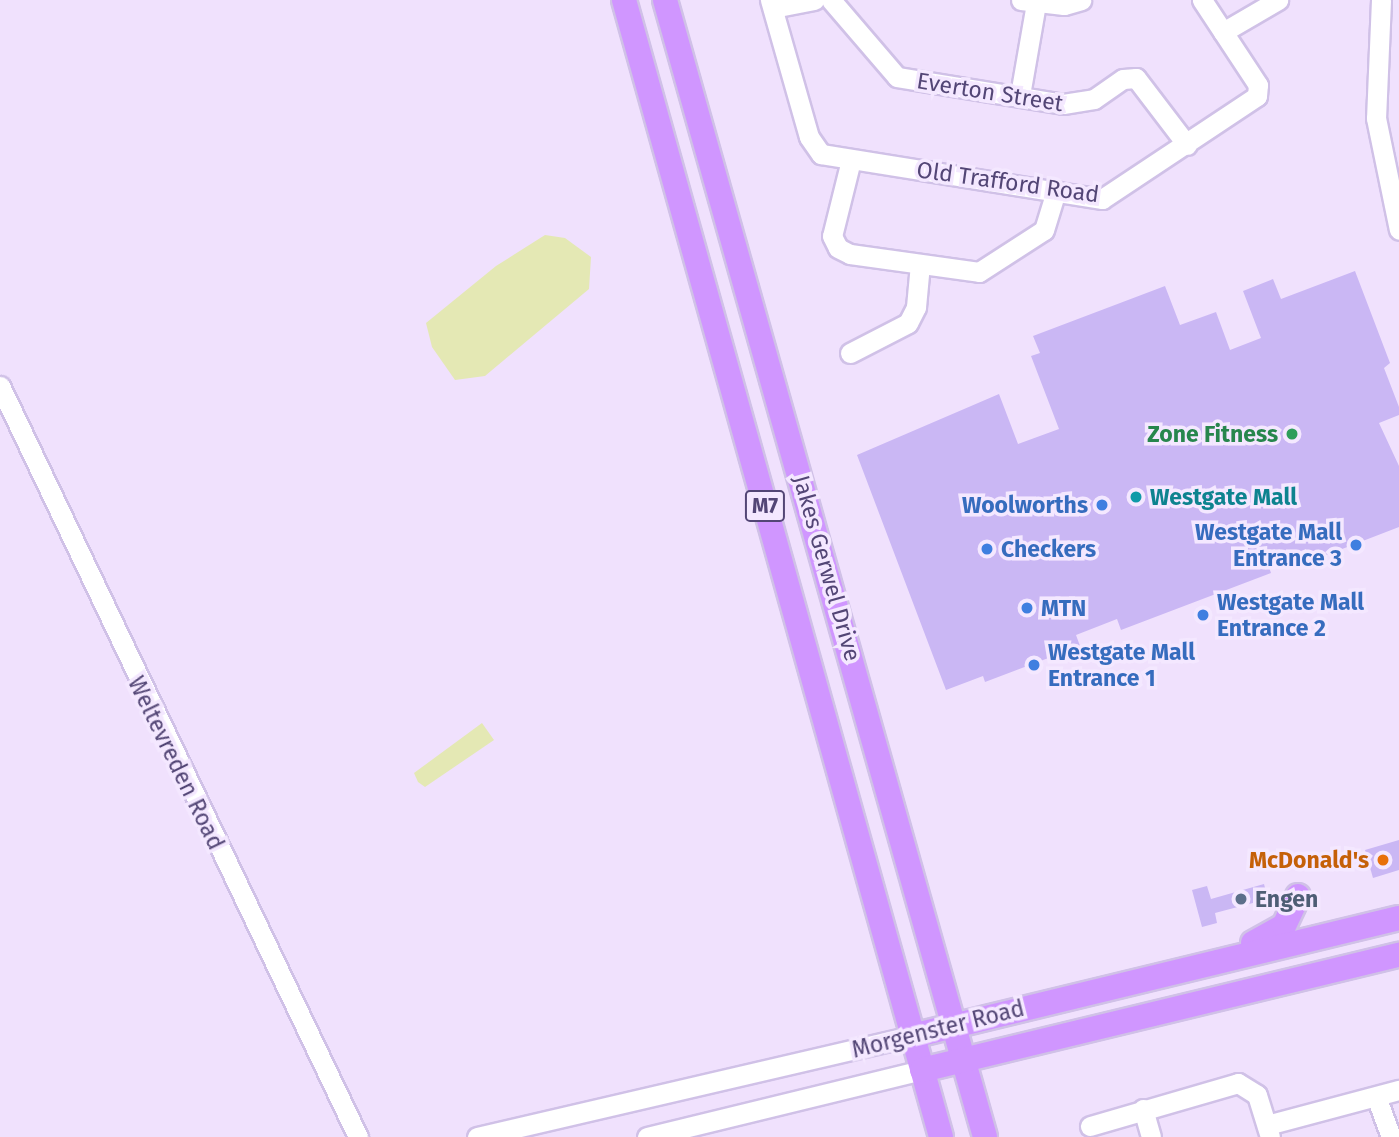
<!DOCTYPE html>
<html>
<head>
<meta charset="utf-8">
<style>
  body { margin:0 }
  #map { position:relative; width:1399px; height:1137px; overflow:hidden; background:#f0e1fd; font-family:"Fira Sans",sans-serif }
  div>[style] { position:absolute }
  .water>* { inset:0; background:#e4e8b4 }
  .building>* { inset:0; background:#cab7f4 }
  .roads { filter:drop-shadow(2px 0 #d0c1e7) drop-shadow(-2px 0 #d0c1e7) drop-shadow(0 2px #d0c1e7) drop-shadow(0 -2px #d0c1e7) }
  .minor>* { height:19px; margin:-9.5px; padding:0 9.5px; transform-origin:9.5px; border-radius:9.5px; background:#fff }
  .major>* { height:24px; margin:-12px; padding:0 12px; transform-origin:12px; border-radius:12px; background:#d096ff }
  .dots>* { width:19px; height:19px; translate:-50% -50%; box-sizing:border-box; border:4px solid #f4e8ff; border-radius:50% }
  span { translate:-50% -50%; white-space:nowrap; text-align:center; line-height:1.15; -webkit-text-stroke:7px #f4e8ff; paint-order:stroke }
  .shield-label span { padding:2px 5px; background:#f4e8ff; border:2px solid; border-radius:5px; -webkit-text-stroke-width:0 }
  .shield-label { font-size:21px; color:#534676; font-weight:700 }
  .street-label { font-size:23px; color:#534676 }
  .leisure-label { font-size:23px; color:#27864d; font-weight:700 }
  .right { translate:-100% -50%; text-align:right }
  .culture-label { font-size:23px; color:#0d838f; font-weight:700 }
  .left { translate:0 -50%; text-align:left }
  .shop-label { font-size:23px; color:#366cbe; font-weight:700 }
  .food-label { font-size:23px; color:#c56008; font-weight:700 }
  .service-label { font-size:23px; color:#4e5e75; font-weight:700 }
</style>
</head>
<body>
<div id="map">
  <div class="water">
    <div style="clip-path:polygon(545px 235px,565px 238px,591px 257px,589px 289px,485px 376px,455px 380px,432px 347px,426px 323px,496px 266px)"></div>
    <div style="clip-path:polygon(482px 723px,494px 740px,425px 787px,418px 782px,414px 773px)"></div>
  </div>
  <div class="building">
    <div style="clip-path:polygon(1355px 271px,1390px 363px,1384px 368px,1399px 407px,1399px 415px,1379px 423px,1399px 466px,1399px 527px,1311px 561px,1306px 549px,1268px 564px,1271px 573px,1121px 630px,1117px 619px,1076px 635px,1080px 646px,985px 682px,983px 676px,946px 690px,857px 455px,999px 394px,1018px 444px,1059px 429px,1031px 356px,1040px 353px,1033px 336px,1165px 286px,1180px 325px,1216px 312px,1230px 350px,1261px 338px,1243px 291px,1273px 279px,1281px 299px)"></div>
    <div style="clip-path:polygon(1399px 840px,1399px 870px,1373px 878px,1365px 850px)"></div>
    <div style="clip-path:polygon(1264px 884px,1268px 899px,1215px 913px,1217px 923px,1202px 927px,1192px 890px,1207px 886px,1211px 899px)"></div>
  </div>
  <div class="roads">
    <div class="minor">
      <div style="left:770px;top:0;width:142px;rotate:74.1deg"></div>
      <div style="left:809px;top:137px;width:21px;rotate:55deg"></div>
      <div style="left:821px;top:154px;width:285px;rotate:9.1deg"></div>
      <div style="left:1102px;top:199px;width:186px;rotate:-33.6deg"></div>
      <div style="left:1257px;top:96px;width:11px;rotate:-85deg"></div>
      <div style="left:1258px;top:85px;width:102px;rotate:-123.4deg"></div>
      <div style="left:831px;top:0;width:101px;rotate:49.4deg"></div>
      <div style="left:897px;top:77px;width:168px;rotate:9.2deg"></div>
      <div style="left:1063px;top:104px;width:31px;rotate:-9deg"></div>
      <div style="left:1094px;top:99px;width:35px;rotate:-35deg"></div>
      <div style="left:1123px;top:79px;width:13px;rotate:-4deg"></div>
      <div style="left:1136px;top:78px;width:84px;rotate:52.7deg"></div>
      <div style="left:1021px;top:0;width:43px;rotate:6.6deg"></div>
      <div style="left:1064px;top:5px;width:18px;rotate:-16deg"></div>
      <div style="left:1381px;top:0;width:118px;rotate:92.4deg"></div>
      <div style="left:1376px;top:118px;width:114px;rotate:78.4deg"></div>
      <div style="left:773px;top:8px;width:42px;rotate:-11deg"></div>
      <div style="left:1223px;top:32px;width:64px;rotate:-30.2deg"></div>
      <div style="left:1020px;top:95px;width:93px;rotate:-80.1deg"></div>
      <div style="left:851px;top:160px;width:78px;rotate:104deg"></div>
      <div style="left:832px;top:236px;width:13px;rotate:63deg"></div>
      <div style="left:838px;top:248px;width:13px;rotate:27deg"></div>
      <div style="left:850px;top:254px;width:130px;rotate:7.9deg"></div>
      <div style="left:979px;top:272px;width:77px;rotate:-32.9deg"></div>
      <div style="left:1044px;top:230px;width:41px;rotate:-72.9deg"></div>
      <div style="left:850px;top:353px;width:65px;rotate:-27.3deg"></div>
      <div style="left:908px;top:323px;width:18px;rotate:-63deg"></div>
      <div style="left:916px;top:307px;width:43px;rotate:-84.7deg"></div>
      <div style="left:0;top:386px;width:832px;rotate:64.51deg"></div>
      <div style="left:1377px;top:1099px;width:40px;rotate:69.8deg"></div>
      <div style="left:1143px;top:1109px;width:29px;rotate:74deg"></div>
      <div style="left:1267px;top:1125px;width:137px;rotate:-14.9deg"></div>
      <div style="left:1090px;top:1126px;width:154px;rotate:-16.2deg"></div>
      <div style="left:1238px;top:1083px;width:22px;rotate:32deg"></div>
      <div style="left:1257px;top:1095px;width:44px;rotate:72.8deg"></div>
      <div style="left:477px;top:1137px;width:447px;rotate:-13.1deg"></div>
      <div style="left:647px;top:1137px;width:283px;rotate:-13.7deg"></div>
    </div>
    <div class="major">
      <div style="left:624px;top:0;width:1180px;rotate:74.42deg"></div>
      <div style="left:665px;top:0;width:1181px;rotate:74.28deg"></div>
      <div style="left:1253px;top:943px;width:35px;rotate:-29deg"></div>
      <div style="left:1284px;top:926px;width:33px;rotate:-65deg"></div>
      <div style="left:912px;top:1036px;width:501px;rotate:-13.62deg"></div>
      <div style="left:922px;top:1070px;width:491px;rotate:-13.6deg"></div>
    </div>
  </div>
  <div class="dots">
    <div style="left:1292px;top:434px;background:#2e9e5b"></div>
    <div style="left:1136px;top:497px;background:#0f9aa8"></div>
    <div style="left:1102px;top:505px;background:#3f7fe0"></div>
    <div style="left:1356px;top:545px;background:#3f7fe0"></div>
    <div style="left:987px;top:549px;background:#3f7fe0"></div>
    <div style="left:1027px;top:608px;background:#3f7fe0"></div>
    <div style="left:1203px;top:615px;background:#3f7fe0"></div>
    <div style="left:1034px;top:665px;background:#3f7fe0"></div>
    <div style="left:1383px;top:860px;background:#e8710a"></div>
    <div style="left:1241px;top:899px;background:#5c6f8a"></div>
  </div>
  <div class="shield-label">
    <span style="left:765px;top:506px">M7</span>
  </div>
  <div class="street-label">
    <span style="left:990px;top:92px;rotate:9deg">Everton Street</span>
    <span style="left:1008px;top:182px;rotate:8deg">Old Trafford Road</span>
    <span style="left:827px;top:568px;rotate:74deg">Jakes Gerwel Drive</span>
    <span style="left:176px;top:763px;rotate:64deg">Weltevreden Road</span>
    <span style="left:938px;top:1029px;rotate:-14deg">Morgenster Road</span>
  </div>
  <div class="leisure-label">
    <span class="right" style="left:1278px;top:434px">Zone Fitness</span>
  </div>
  <div class="culture-label">
    <span class="left" style="left:1150px;top:497px">Westgate Mall</span>
  </div>
  <div class="shop-label">
    <span class="right" style="left:1088px;top:505px">Woolworths</span>
    <span class="right" style="left:1342px;top:545px">Westgate Mall<br>Entrance 3</span>
    <span class="left" style="left:1001px;top:549px">Checkers</span>
    <span class="left" style="left:1217px;top:615px">Westgate Mall<br>Entrance 2</span>
    <span class="left" style="left:1041px;top:608px">MTN</span>
    <span class="left" style="left:1048px;top:665px">Westgate Mall<br>Entrance 1</span>
  </div>
  <div class="food-label">
    <span class="right" style="left:1369px;top:860px">McDonald's</span>
  </div>
  <div class="service-label">
    <span class="left" style="left:1255px;top:899px">Engen</span>
  </div>
</div>
</body>
</html>
